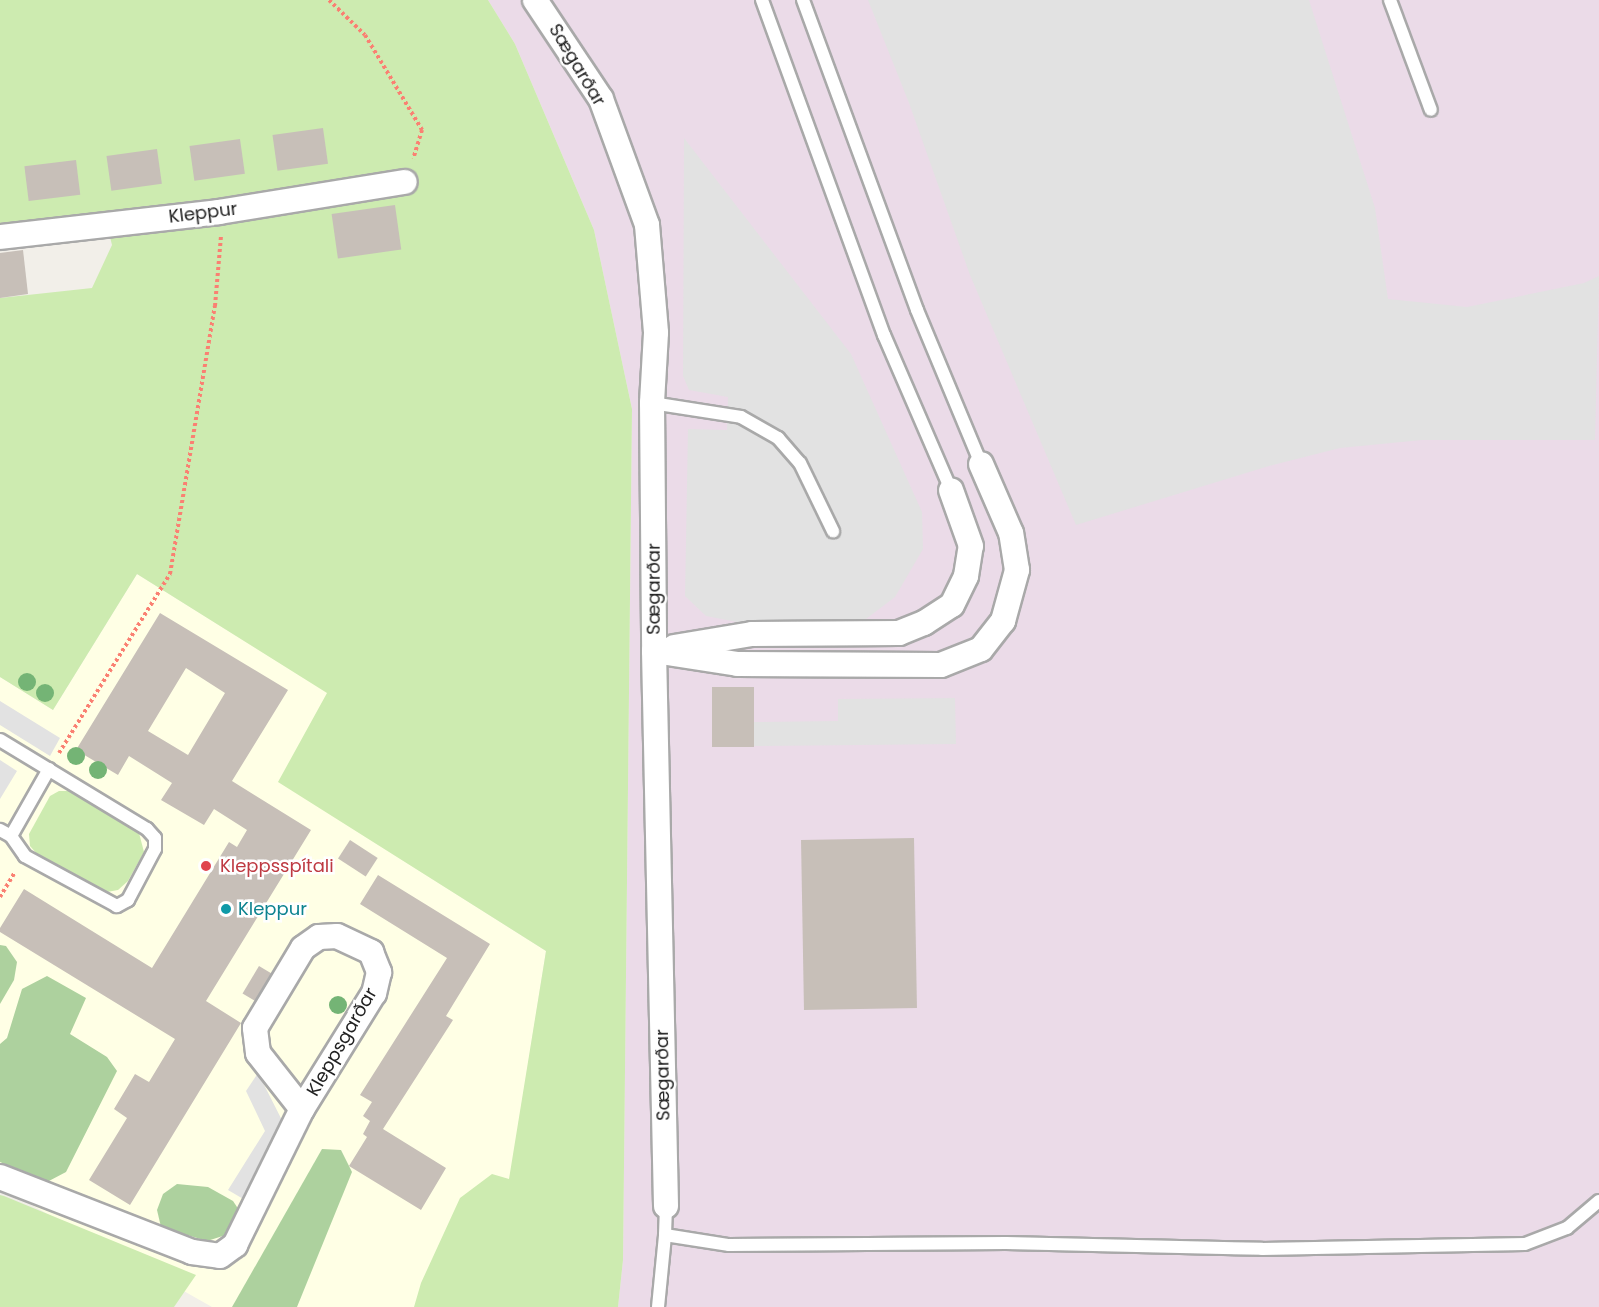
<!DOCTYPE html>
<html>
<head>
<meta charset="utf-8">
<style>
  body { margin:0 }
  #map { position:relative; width:1599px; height:1307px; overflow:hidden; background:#f2efe9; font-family:Poppins,sans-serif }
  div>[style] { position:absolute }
  .industrial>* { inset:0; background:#ebdbe8 }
  .education>* { inset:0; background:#ffffe5 }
  .grass>* { inset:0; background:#cdebb0 }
  .forest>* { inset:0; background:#add19e }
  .parking>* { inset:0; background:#e2e2e2 }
  .building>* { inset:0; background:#c7bfb8; transform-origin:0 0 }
  .path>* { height:4px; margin-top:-2px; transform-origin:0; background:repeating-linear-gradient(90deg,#fa8072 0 3px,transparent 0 6px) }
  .roads { filter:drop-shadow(2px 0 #a9a9a9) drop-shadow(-2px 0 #a9a9a9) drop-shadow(0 2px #a9a9a9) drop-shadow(0 -2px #a9a9a9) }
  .service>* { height:12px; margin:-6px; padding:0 6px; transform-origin:6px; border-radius:6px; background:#fff }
  .minor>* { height:24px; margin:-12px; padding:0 12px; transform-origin:12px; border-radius:12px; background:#fff }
  .trees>* { width:18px; height:18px; margin:-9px; border-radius:50%; background:#74b475 }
  .dots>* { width:16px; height:16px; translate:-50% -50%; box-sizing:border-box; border:3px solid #fff; border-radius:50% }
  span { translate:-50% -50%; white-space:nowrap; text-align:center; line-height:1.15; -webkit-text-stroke:5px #fff; paint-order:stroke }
  .street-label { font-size:18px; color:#222 }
  .health-label { font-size:18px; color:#be3a42 }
  .left { translate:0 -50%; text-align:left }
  .culture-label { font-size:18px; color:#0d838f }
</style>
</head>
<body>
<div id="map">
  <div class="industrial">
    <div style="clip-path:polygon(488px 0,1599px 0,1599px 1307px,618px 1307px,623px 1260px,632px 409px,594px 230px,515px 44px)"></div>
  </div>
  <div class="education">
    <div style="clip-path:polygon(137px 574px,328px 693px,279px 782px,546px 951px,507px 1196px,444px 1307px,212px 1307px,0 1187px,0 677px,53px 710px)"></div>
  </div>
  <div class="grass">
    <div style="clip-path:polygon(0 0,488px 0,515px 44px,594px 230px,632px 409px,623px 1260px,618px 1307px,414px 1307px,421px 1283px,460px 1198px,492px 1174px,509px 1179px,546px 951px,278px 782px,327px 693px,137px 574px,53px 710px,0 677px,0 298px,92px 288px,112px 245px,104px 213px,0 223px)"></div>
    <div style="clip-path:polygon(59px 791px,69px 791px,139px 833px,144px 852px,128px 881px,118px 890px,107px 892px,37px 854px,30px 846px,29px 834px,50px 796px)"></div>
    <div style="clip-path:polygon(0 1195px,4px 1196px,196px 1275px,174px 1307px,0 1307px)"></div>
  </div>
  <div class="forest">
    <div style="clip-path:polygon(0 945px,6px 946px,17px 962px,14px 980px,0 1004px)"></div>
    <div style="clip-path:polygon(47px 976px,86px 998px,70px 1034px,107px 1057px,117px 1071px,66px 1172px,47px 1182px,0 1162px,0 1044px,7px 1038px,22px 989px)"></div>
    <div style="clip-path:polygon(322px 1149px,341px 1150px,352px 1172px,297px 1307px,232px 1307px)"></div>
    <div style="clip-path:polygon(177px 1184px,208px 1187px,233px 1201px,241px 1213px,229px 1234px,207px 1241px,161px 1227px,157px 1210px,163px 1194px)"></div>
  </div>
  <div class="parking">
    <div style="clip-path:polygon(868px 0,1309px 0,1375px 208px,1388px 299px,1467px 307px,1584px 283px,1599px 276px,1595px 440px,1422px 440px,1340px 448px,1269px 466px,1076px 525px,970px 275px,909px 103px)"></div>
    <div style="clip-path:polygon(684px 138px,851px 354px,922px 512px,923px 549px,895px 597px,862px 622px,737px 622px,706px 616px,685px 596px,688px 429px,727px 430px,728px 397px,689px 390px,683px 376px)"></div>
    <div style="clip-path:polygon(955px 698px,956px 744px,754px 746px,754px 722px,838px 721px,838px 699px)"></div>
    <div style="clip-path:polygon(0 701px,60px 738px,50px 756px,0 725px)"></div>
    <div style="clip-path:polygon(0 760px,17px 771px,0 799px)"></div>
    <div style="clip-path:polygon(258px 1073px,288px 1132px,245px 1200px,228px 1190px,265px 1131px,246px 1091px)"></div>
  </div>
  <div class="building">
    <div style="left:323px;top:128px;width:36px;height:51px;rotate:82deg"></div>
    <div style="left:240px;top:139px;width:35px;height:51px;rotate:82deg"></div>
    <div style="left:157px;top:149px;width:35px;height:51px;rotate:82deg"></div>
    <div style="left:76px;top:160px;width:35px;height:52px;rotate:83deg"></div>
    <div style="left:395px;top:205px;width:45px;height:64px;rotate:82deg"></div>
    <div style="clip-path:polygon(23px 250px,28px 294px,0 298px,0 253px)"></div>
    <div style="clip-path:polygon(evenodd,160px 613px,288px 690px,232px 781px,311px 830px,206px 1001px,241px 1023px,130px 1205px,89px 1180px,127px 1118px,114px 1109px,135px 1074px,149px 1082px,175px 1039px,0 932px,0 928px,24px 889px,152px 968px,229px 842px,237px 847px,247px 830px,214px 809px,204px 825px,161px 800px,172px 783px,129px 756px,118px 775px,76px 750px,160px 613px,186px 668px,225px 693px,188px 755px,148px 731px,186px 668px)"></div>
    <div style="left:754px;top:687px;width:60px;height:42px;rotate:90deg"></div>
    <div style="left:914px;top:838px;width:170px;height:113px;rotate:89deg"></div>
    <div style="left:350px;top:840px;width:33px;height:22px;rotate:33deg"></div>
    <div style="clip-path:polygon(378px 875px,490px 944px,446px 1016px,453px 1020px,383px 1129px,446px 1168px,421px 1210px,349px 1166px,367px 1137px,363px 1134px,370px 1121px,363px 1116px,372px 1102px,360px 1095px,447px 958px,360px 904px)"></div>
    <div style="left:259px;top:966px;width:21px;height:32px;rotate:31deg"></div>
  </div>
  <div class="path">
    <div style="left:329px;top:0;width:50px;rotate:44.2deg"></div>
    <div style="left:365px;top:35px;width:111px;rotate:59deg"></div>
    <div style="left:422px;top:130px;width:30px;rotate:107deg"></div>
    <div style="left:59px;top:753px;width:211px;rotate:-58.2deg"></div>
    <div style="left:170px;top:574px;width:272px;rotate:-80.5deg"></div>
    <div style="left:215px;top:306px;width:70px;rotate:-85.1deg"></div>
    <div style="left:0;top:897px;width:29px;rotate:-59deg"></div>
  </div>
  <div class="roads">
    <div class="service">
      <div style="left:762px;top:0;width:357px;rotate:70deg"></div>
      <div style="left:884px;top:335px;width:169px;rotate:66.6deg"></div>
      <div style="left:803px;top:0;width:330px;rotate:69.8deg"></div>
      <div style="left:917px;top:310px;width:167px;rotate:67.4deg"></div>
      <div style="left:1390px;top:0;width:117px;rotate:69.6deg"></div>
      <div style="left:652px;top:403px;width:90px;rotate:8.9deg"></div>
      <div style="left:741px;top:417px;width:43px;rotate:29.6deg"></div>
      <div style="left:778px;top:438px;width:33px;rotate:49deg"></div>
      <div style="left:800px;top:463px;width:76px;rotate:64.1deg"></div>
      <div style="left:0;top:740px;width:172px;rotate:31.2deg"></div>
      <div style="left:147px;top:829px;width:12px;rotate:48deg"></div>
      <div style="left:155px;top:838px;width:11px;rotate:90deg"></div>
      <div style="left:155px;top:849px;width:58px;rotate:117.9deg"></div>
      <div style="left:128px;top:900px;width:13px;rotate:151deg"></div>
      <div style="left:117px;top:906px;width:105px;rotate:-151.5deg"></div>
      <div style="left:25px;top:856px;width:24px;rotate:-125deg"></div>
      <div style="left:11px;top:836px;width:13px;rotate:-151deg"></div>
      <div style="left:11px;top:836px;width:77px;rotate:-60.4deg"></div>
      <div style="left:666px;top:1206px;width:29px;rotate:92deg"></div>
      <div style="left:665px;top:1235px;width:65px;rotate:8.9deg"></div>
      <div style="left:729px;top:1245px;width:277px;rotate:-0.4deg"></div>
      <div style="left:1006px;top:1243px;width:256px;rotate:1.3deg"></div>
      <div style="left:1262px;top:1249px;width:263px;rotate:-1.1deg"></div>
      <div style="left:1525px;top:1244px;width:45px;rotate:-20.9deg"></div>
      <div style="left:1567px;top:1228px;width:42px;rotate:-40.2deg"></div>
      <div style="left:658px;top:1307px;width:72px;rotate:-84.4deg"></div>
    </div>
    <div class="minor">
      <div style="left:535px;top:0;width:119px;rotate:56.3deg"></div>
      <div style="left:601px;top:99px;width:134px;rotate:69.9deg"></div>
      <div style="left:647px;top:225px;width:108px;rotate:85.2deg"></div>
      <div style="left:656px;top:333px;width:70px;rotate:93.3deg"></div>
      <div style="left:652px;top:403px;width:248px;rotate:89.5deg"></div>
      <div style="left:654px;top:651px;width:555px;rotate:88.76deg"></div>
      <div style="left:0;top:237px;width:220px;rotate:-6.5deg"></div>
      <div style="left:219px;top:212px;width:188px;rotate:-9.2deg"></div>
      <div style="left:674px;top:647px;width:79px;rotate:-9.5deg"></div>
      <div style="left:752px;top:634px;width:147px;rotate:-0.4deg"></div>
      <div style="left:899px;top:633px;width:27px;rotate:-22deg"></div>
      <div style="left:924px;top:623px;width:33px;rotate:-33deg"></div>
      <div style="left:952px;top:605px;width:32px;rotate:-64deg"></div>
      <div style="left:966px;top:576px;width:30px;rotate:-81deg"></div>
      <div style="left:971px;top:546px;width:59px;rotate:-109.7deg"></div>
      <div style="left:654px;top:651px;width:85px;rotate:8.8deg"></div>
      <div style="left:738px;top:664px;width:203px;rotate:0.3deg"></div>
      <div style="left:941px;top:665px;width:43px;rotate:-21.8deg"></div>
      <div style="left:981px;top:649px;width:36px;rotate:-52deg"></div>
      <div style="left:1003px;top:621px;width:53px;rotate:-74.6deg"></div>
      <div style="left:1017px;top:570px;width:37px;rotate:-99deg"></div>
      <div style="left:1011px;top:533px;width:75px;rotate:-113.5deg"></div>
      <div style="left:337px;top:936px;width:38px;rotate:25deg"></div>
      <div style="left:371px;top:952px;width:22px;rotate:68deg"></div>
      <div style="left:379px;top:972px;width:22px;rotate:103deg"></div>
      <div style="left:374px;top:993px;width:137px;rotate:121.8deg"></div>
      <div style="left:302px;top:1109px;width:71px;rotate:-128.2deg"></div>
      <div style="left:258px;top:1053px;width:25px;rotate:-97deg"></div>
      <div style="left:255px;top:1028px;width:93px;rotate:-59deg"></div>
      <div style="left:303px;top:948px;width:19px;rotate:-35deg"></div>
      <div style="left:319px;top:937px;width:18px;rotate:-3deg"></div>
      <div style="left:0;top:1177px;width:206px;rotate:21.3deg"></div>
      <div style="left:192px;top:1252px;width:28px;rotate:8deg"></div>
      <div style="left:220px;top:1256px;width:19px;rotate:-36deg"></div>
      <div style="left:235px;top:1245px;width:152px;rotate:-63.8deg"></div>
    </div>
  </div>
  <div class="trees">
    <div style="left:27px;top:682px"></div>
    <div style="left:45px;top:693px"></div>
    <div style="left:76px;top:756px"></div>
    <div style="left:98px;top:770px"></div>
    <div style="left:338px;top:1005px"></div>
  </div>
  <div class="dots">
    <div style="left:206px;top:866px;background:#e0444e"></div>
    <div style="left:226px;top:909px;background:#0f9aa8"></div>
  </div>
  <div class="street-label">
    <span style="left:577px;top:65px;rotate:59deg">Sægarðar</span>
    <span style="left:203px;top:213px;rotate:-7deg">Kleppur</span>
    <span style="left:654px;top:589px;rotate:-90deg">Sægarðar</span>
    <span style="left:342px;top:1042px;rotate:-60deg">Kleppsgarðar</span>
    <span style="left:663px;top:1075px;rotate:-91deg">Sægarðar</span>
  </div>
  <div class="health-label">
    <span class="left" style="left:220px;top:866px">Kleppsspítali</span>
  </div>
  <div class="culture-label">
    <span class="left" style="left:238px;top:909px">Kleppur</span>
  </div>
</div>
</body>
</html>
